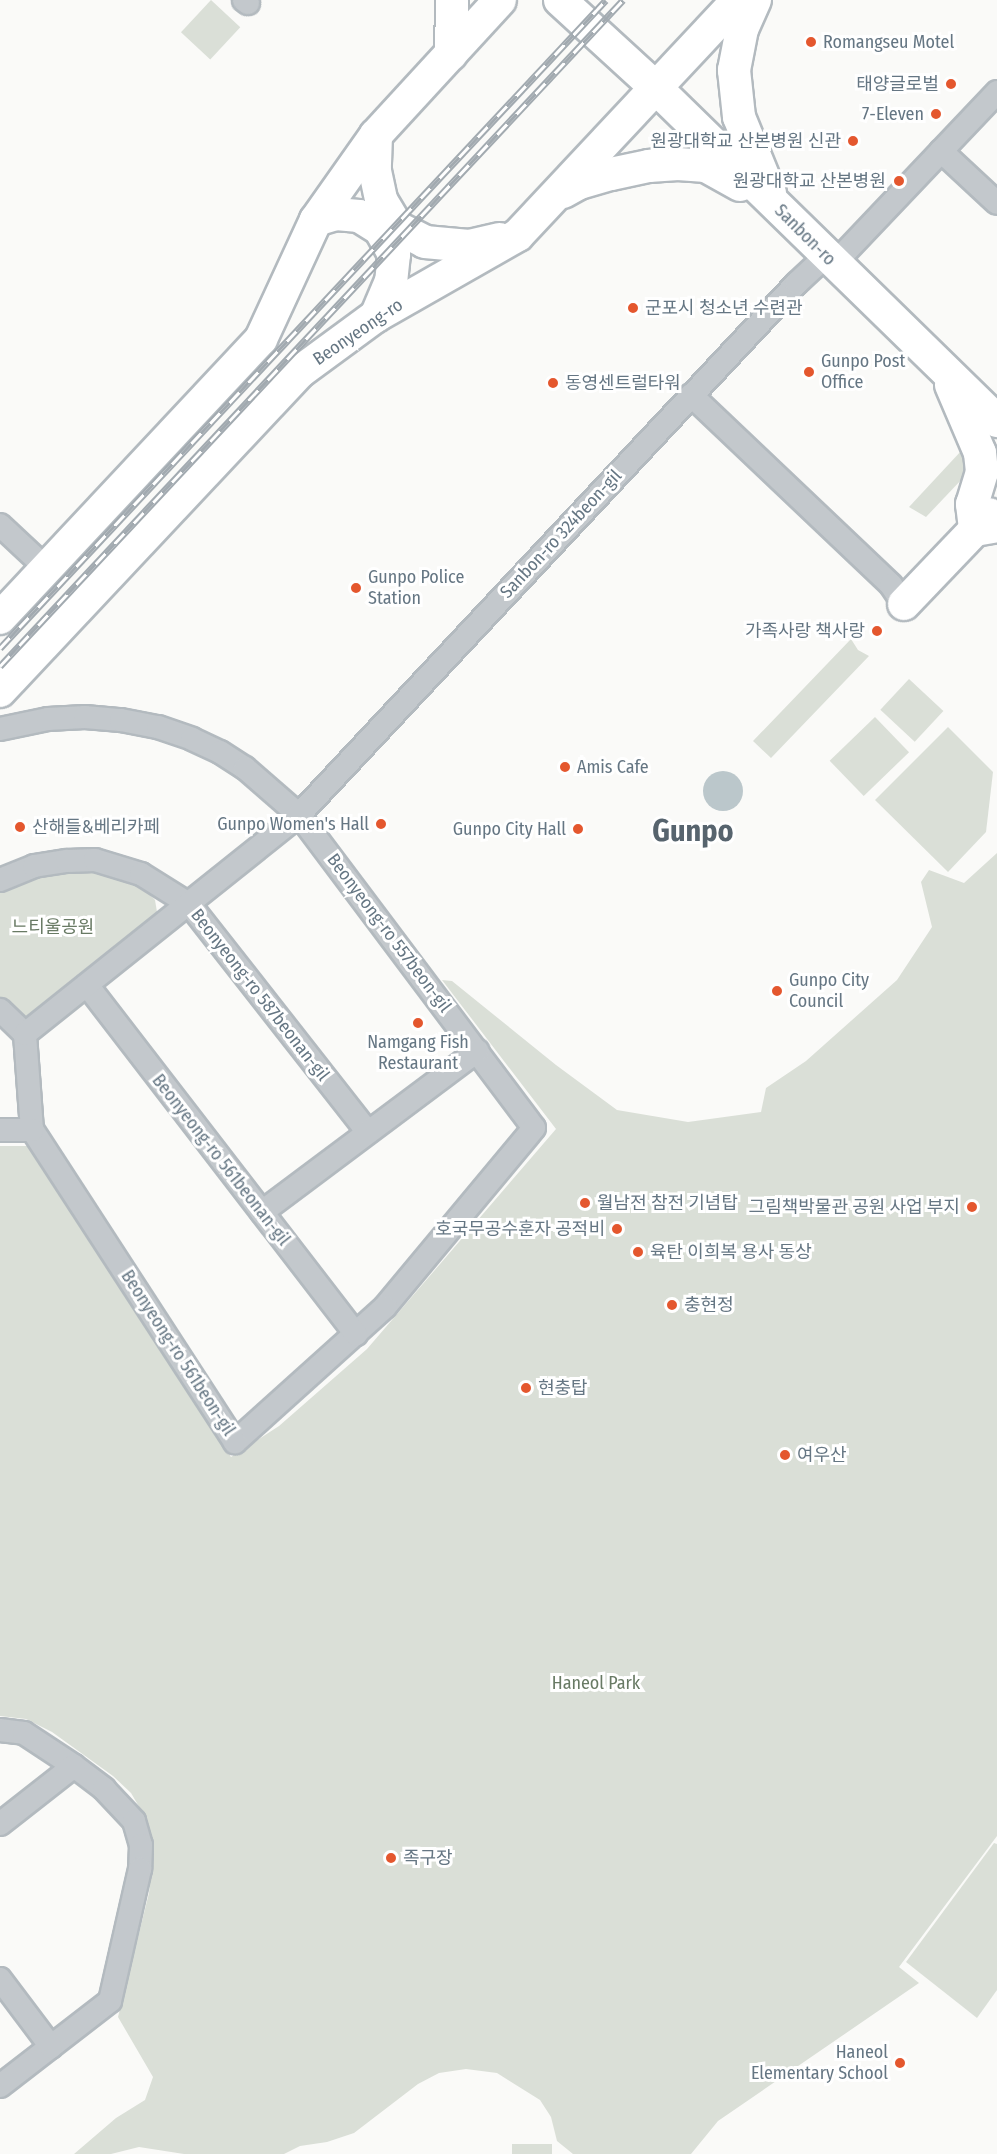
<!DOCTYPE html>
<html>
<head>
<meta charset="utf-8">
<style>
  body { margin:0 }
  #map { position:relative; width:997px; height:2154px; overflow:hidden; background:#fafaf8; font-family:"Fira Sans Condensed","Noto Sans KR",sans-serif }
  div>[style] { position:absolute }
  .green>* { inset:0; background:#dadfd7; transform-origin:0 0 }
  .water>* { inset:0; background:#bbc7cb }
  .round { border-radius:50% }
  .roads { filter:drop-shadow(2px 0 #b3babf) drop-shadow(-2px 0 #b3babf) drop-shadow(0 2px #b3babf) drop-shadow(0 -2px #b3babf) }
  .street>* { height:22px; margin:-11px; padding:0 11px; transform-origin:11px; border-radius:11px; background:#c3c8cc }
  .secondary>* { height:32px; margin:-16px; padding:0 16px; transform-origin:16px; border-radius:16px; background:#fff }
  .rail>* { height:7px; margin-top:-3.5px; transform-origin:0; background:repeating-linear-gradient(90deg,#fff 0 14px,#a2aab0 0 28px); box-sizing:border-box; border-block:2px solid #a2aab0 }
  .dots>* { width:16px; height:16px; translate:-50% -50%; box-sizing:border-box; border:3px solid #fff; border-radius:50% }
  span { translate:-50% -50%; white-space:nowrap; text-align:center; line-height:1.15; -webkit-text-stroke:6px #fff; paint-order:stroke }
  .poi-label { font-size:18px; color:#657683 }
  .left { translate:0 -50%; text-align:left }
  .right { translate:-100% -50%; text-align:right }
  .street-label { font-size:18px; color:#657683 }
  .park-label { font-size:18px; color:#687a64 }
  .town-label { font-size:30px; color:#57646e; font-weight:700 }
</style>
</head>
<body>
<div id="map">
  <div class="green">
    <div style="left:211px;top:0;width:40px;height:44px;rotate:43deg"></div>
    <div style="clip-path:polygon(962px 450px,968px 463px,963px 478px,926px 517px,909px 507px)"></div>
    <div style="clip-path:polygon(851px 639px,858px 650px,869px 656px,771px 758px,753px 741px)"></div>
    <div style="left:909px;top:679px;width:47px;height:42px;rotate:43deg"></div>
    <div style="left:875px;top:717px;width:49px;height:63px;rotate:46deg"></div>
    <div style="clip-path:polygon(948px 727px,993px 772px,986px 832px,948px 872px,875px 800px)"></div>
    <div style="clip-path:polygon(997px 853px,997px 1836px,899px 1967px,919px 1983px,718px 2121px,691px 2154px,573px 2154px,557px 2141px,551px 2117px,540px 2100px,497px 2073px,466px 2069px,439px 2073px,418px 2084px,354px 2133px,327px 2142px,300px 2146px,284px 2154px,184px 2154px,139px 2147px,111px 2154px,74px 2154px,116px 2118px,145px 2100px,153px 2077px,118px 2017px,149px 1893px,153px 1852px,149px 1827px,141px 1810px,131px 1793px,113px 1776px,52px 1732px,26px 1719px,0 1716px,0 1146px,30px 1146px,231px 1457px,279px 1426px,367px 1349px,556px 1129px,442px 980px,452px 981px,556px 1065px,617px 1110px,688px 1122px,761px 1112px,766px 1088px,806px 1061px,897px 980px,932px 927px,921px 882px,929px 870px,964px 883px)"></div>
    <div style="clip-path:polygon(93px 870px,139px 883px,155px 900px,157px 912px,19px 1022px,0 1004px,0 890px,32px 875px)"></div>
    <div style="clip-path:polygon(994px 1843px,997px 1844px,997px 1990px,977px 2018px,906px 1962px)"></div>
    <div style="left:512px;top:2144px;width:40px;height:10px"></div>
  </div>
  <div class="water">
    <div class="round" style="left:703px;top:771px;width:40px;height:40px"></div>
  </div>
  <div class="roads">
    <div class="street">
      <div style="left:244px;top:0;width:5px;rotate:37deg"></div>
      <div style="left:941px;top:151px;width:76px;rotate:42.9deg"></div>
      <div style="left:834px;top:264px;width:237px;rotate:-46.5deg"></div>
      <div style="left:691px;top:395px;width:276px;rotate:43.5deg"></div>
      <div style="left:891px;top:585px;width:23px;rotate:56deg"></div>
      <div style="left:0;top:525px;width:63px;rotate:43.1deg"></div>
      <div style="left:0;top:729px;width:49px;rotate:-11.8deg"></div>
      <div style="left:48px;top:719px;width:37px;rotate:-3deg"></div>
      <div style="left:85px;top:717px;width:36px;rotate:5deg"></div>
      <div style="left:121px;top:720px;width:38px;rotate:11deg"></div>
      <div style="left:158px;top:727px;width:36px;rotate:19deg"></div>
      <div style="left:192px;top:739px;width:31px;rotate:25deg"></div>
      <div style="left:220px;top:752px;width:30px;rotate:33deg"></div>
      <div style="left:245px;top:768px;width:72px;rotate:41deg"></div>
      <div style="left:299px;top:815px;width:391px;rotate:53.1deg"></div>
      <div style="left:534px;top:1128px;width:233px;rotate:129.8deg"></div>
      <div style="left:385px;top:1307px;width:202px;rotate:138deg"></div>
      <div style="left:235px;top:1442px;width:372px;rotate:-123deg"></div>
      <div style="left:32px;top:1130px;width:96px;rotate:-94.2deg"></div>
      <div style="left:25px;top:1034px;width:35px;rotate:-136deg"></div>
      <div style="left:0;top:880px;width:37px;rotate:-22deg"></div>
      <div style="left:34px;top:866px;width:33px;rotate:-9deg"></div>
      <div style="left:67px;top:861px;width:28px;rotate:-2deg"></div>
      <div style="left:95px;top:860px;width:48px;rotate:16.9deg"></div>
      <div style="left:141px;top:874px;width:57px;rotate:32deg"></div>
      <div style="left:189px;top:904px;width:290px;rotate:51.9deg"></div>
      <div style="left:87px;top:985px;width:441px;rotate:52.4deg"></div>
      <div style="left:25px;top:1034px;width:351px;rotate:-38.6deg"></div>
      <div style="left:299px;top:815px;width:729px;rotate:-46.89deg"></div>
      <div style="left:797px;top:283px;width:40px;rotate:-43deg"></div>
      <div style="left:0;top:1130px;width:32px"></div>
      <div style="left:262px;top:1212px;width:269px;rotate:-36.8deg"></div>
      <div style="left:0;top:1730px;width:24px;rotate:7deg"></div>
      <div style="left:24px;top:1733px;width:60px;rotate:33.4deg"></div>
      <div style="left:74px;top:1766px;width:38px;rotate:37deg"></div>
      <div style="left:104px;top:1789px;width:44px;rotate:46.8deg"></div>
      <div style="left:134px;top:1821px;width:25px;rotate:74deg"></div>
      <div style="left:141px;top:1845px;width:24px;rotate:92deg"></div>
      <div style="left:140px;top:1869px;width:135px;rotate:102.8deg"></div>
      <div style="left:110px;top:2001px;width:139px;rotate:142.3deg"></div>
      <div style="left:0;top:1824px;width:94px;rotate:-38.1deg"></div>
      <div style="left:0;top:1979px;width:85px;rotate:53.1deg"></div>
    </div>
    <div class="secondary">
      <div style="left:560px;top:0;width:130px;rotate:42.5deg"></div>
      <div style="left:656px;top:88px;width:477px;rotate:44.3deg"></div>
      <div style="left:755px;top:0;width:32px;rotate:114deg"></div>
      <div style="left:742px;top:29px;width:42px;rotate:101deg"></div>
      <div style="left:734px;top:70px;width:47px;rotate:83.9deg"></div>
      <div style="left:739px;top:117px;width:82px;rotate:67.8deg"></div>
      <div style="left:451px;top:54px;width:54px;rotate:-88.9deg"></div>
      <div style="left:376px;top:135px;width:36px;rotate:92deg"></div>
      <div style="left:375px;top:171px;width:30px;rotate:78deg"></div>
      <div style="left:381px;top:200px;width:33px;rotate:59deg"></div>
      <div style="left:398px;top:228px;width:30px;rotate:27deg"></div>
      <div style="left:425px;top:242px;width:44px;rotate:5.2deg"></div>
      <div style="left:469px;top:246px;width:31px;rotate:-13deg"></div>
      <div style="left:563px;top:192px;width:18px;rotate:-29deg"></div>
      <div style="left:579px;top:183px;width:33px;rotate:-16deg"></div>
      <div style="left:611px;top:174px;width:39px;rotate:-12deg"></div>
      <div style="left:649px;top:166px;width:29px;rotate:-4deg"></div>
      <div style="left:678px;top:164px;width:28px;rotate:4deg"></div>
      <div style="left:706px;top:166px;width:39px;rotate:29deg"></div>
      <div style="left:316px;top:220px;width:21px;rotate:-17deg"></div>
      <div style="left:336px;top:214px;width:23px;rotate:5deg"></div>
      <div style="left:359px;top:216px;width:25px;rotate:32deg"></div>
      <div style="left:380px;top:229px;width:29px;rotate:61deg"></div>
      <div style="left:394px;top:254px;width:27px;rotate:96deg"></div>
      <div style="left:391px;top:281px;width:38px;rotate:113deg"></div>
      <div style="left:951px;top:385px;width:74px;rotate:66.9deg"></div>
      <div style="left:980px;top:453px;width:19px;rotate:84deg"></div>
      <div style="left:982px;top:472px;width:34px;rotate:107deg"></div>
      <div style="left:972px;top:504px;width:26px;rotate:83deg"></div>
      <div style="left:975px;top:530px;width:22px;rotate:-10deg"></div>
      <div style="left:904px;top:604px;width:124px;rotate:-46.3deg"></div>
      <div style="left:0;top:618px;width:382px;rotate:-46.9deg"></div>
      <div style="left:261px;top:339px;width:131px;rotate:-65.2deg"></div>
      <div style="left:316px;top:220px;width:104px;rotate:-54.8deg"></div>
      <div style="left:376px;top:135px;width:183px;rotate:-47.4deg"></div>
      <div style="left:0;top:691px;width:439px;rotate:-46.8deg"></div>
      <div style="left:301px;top:371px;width:93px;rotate:-36.3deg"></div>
      <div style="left:376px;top:316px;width:163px;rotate:-29.7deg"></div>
      <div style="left:518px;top:235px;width:322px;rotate:-46.9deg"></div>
    </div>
  </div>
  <div class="rail">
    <div style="left:0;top:648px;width:887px;rotate:-46.92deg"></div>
    <div style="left:0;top:666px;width:912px;rotate:-46.91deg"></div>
  </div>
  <div class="dots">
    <div style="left:811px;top:42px;background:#e4572e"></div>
    <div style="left:951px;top:84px;background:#e4572e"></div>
    <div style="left:936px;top:114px;background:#e4572e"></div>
    <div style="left:853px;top:141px;background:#e4572e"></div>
    <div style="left:899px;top:181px;background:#e4572e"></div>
    <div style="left:633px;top:308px;background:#e4572e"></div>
    <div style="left:809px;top:372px;background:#e4572e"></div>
    <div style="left:553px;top:383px;background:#e4572e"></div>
    <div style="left:356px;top:588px;background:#e4572e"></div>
    <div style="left:877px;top:631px;background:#e4572e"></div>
    <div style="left:565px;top:767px;background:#e4572e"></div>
    <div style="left:381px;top:824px;background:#e4572e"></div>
    <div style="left:20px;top:827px;background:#e4572e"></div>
    <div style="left:578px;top:829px;background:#e4572e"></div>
    <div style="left:777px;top:991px;background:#e4572e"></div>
    <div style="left:418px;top:1023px;background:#e4572e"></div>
    <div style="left:585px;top:1203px;background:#e4572e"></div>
    <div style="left:972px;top:1207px;background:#e4572e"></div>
    <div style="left:617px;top:1229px;background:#e4572e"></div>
    <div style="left:638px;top:1252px;background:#e4572e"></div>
    <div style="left:672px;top:1305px;background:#e4572e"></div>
    <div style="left:526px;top:1388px;background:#e4572e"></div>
    <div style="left:785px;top:1455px;background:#e4572e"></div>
    <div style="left:391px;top:1858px;background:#e4572e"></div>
    <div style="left:900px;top:2063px;background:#e4572e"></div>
  </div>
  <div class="poi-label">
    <span class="left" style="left:823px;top:42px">Romangseu Motel</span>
    <span class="right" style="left:939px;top:84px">태양글로벌</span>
    <span class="right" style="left:924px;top:114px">7-Eleven</span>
    <span class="right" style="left:841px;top:141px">원광대학교 산본병원 신관</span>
    <span class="right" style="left:886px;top:181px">원광대학교 산본병원</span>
    <span class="left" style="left:645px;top:308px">군포시 청소년 수련관</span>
    <span class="left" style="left:821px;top:372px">Gunpo Post<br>Office</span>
    <span class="left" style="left:565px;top:383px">동영센트럴타워</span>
    <span class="left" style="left:368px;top:588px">Gunpo Police<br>Station</span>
    <span class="right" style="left:865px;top:631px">가족사랑 책사랑</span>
    <span class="left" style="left:577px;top:767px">Amis Cafe</span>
    <span class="right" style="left:369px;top:824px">Gunpo Women's Hall</span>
    <span class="left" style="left:32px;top:827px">산해들&amp;베리카페</span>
    <span class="right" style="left:566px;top:829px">Gunpo City Hall</span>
    <span class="left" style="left:789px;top:991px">Gunpo City<br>Council</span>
    <span style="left:418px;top:1053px">Namgang Fish<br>Restaurant</span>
    <span class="left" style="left:597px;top:1203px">월남전 참전 기념탑</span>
    <span class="right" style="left:960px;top:1207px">그림책박물관 공원 사업 부지</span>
    <span class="right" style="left:605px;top:1229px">호국무공수훈자 공적비</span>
    <span class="left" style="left:650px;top:1252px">육탄 이희복 용사 동상</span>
    <span class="left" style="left:684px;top:1305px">충현정</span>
    <span class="left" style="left:538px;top:1388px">현충탑</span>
    <span class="left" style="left:797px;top:1455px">여우산</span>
    <span class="left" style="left:403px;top:1858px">족구장</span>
    <span class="right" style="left:888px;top:2063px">Haneol<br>Elementary School</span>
  </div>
  <div class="street-label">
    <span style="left:805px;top:235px;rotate:45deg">Sanbon-ro</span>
    <span style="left:358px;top:332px;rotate:-34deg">Beonyeong-ro</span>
    <span style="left:561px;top:534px;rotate:-47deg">Sanbon-ro 324beon-gil</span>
    <span style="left:389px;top:933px;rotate:53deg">Beonyeong-ro 557beon-gil</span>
    <span style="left:260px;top:995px;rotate:52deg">Beonyeong-ro 587beonan-gil</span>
    <span style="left:221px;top:1160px;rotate:52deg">Beonyeong-ro 561beonan-gil</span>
    <span style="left:178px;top:1353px;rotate:57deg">Beonyeong-ro 561beon-gil</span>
  </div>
  <div class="park-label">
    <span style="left:53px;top:927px">느티울공원</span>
    <span style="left:596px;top:1683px">Haneol Park</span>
  </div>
  <div class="town-label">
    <span style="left:693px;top:831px">Gunpo</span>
  </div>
</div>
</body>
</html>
